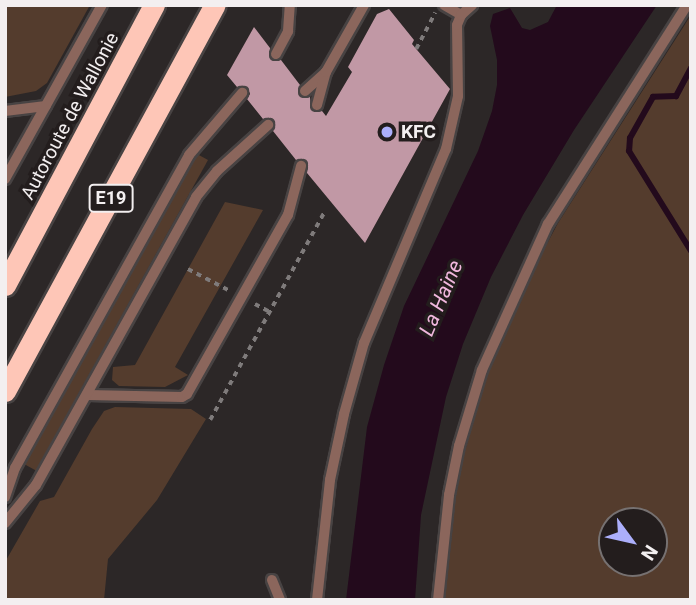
<!DOCTYPE html>
<html>
<head>
<meta charset="utf-8">
<style>
  body { margin:0 }
  #map { position:relative; width:696px; height:605px; overflow:hidden; background:#2c2727; font-family:Roboto,sans-serif }
  div>[style] { position:absolute }
  .green>* { inset:0; background:#543c2d; transform-origin:0 0 }
  .water>* { inset:0; background:#230a1c }
  .stream>* { height:6px; margin:-3px; padding:0 3px; transform-origin:3px; border-radius:3px; background:#230a1c }
  .building>* { inset:0; background:#c198a5 }
  .path>* { height:3.5px; margin-top:-1.75px; transform-origin:0; background:repeating-linear-gradient(90deg,#7f7b7b 0 5px,transparent 0 10px) }
  .roads { filter:drop-shadow(2px 0 #484343) drop-shadow(-2px 0 #484343) drop-shadow(0 2px #484343) drop-shadow(0 -2px #484343) }
  .service>* { height:10px; margin:-5px; padding:0 5px; transform-origin:5px; border-radius:5px; background:#8b665c }
  .motorway>* { height:21px; margin:-10.5px; padding:0 10.5px; transform-origin:10.5px; border-radius:10.5px; background:#fec6b7 }
  .dots>* { width:19px; height:19px; translate:-50% -50%; box-sizing:border-box; border:4px solid #231d1d; border-radius:50% }
  span { translate:-50% -50%; white-space:nowrap; text-align:center; line-height:1.15; -webkit-text-stroke:7px #231d1d; paint-order:stroke }
  .shield-label span { padding:2px 5px; background:#231d1d; border:2px solid; border-radius:5px; -webkit-text-stroke-width:0 }
  .shield-label { font-size:18px; color:#f3eff0; font-weight:700 }
  .street-label { font-size:19px; color:#f3eff0 }
  .poi-label { font-size:19px; color:#f3eff0; font-weight:700 }
  .left { translate:0 -50%; text-align:left }
  .water-label { font-size:21px; color:#f0b7dd; font-style:italic }
  .frame { position:absolute; inset:0; border:7px solid #f3eff0; pointer-events:none }
  .north { position:absolute; left:598px; top:507px; width:70px; height:70px; box-sizing:border-box; background:#231d1d; border:2px solid #767171; border-radius:50%; rotate:123deg; font-size:19px; font-weight:700; line-height:28px; text-align:center; color:#f3eff0 }
  .north::after { content:''; display:block; margin:auto; width:24px; height:32px; background:#acaffb; clip-path:polygon(50% 0,100% 100%,50% 72%,0 100%) }
</style>
</head>
<body>
<div id="map">
  <div class="green">
    <div style="clip-path:polygon(5px 5px,90px 5px,47px 83px,36px 91px,5px 97px)"></div>
    <div style="clip-path:polygon(evenodd,691px 15px,691px 600px,443px 600px,458px 477px,485px 378px,529px 278px,558px 223px,691px 15px,612px 521px,654px 521px,654px 563px,612px 563px,612px 521px)"></div>
    <div style="left:208px;top:160px;width:355px;height:13px;rotate:119deg"></div>
    <div style="clip-path:polygon(225px 202px,263px 210px,175px 367px,188px 375px,165px 387px,119px 386px,112px 380px,113px 367px,135px 365px)"></div>
    <div style="clip-path:polygon(115px 407px,191px 409px,206px 419px,157px 500px,108px 559px,104px 600px,5px 600px,5px 562px,40px 501px,54px 497px,92px 429px,104px 411px)"></div>
  </div>
  <div class="water">
    <div style="clip-path:polygon(557px 5px,657px 5px,574px 130px,523px 215px,491px 277px,463px 344px,446px 397px,421px 515px,415px 600px,346px 600px,367px 427px,384px 365px,404px 306px,478px 151px,492px 111px,497px 85px,497px 60px,490px 26px,493px 14px,510px 8px,522px 28px,530px 30px,548px 22px)"></div>
  </div>
  <div class="stream">
    <div style="left:691px;top:68px;width:32px;rotate:118deg"></div>
    <div style="left:676px;top:96px;width:23px;rotate:178deg"></div>
    <div style="left:653px;top:97px;width:47px;rotate:119.3deg"></div>
    <div style="left:630px;top:138px;width:13px;rotate:94deg"></div>
    <div style="left:629px;top:151px;width:118px;rotate:58.2deg"></div>
  </div>
  <div class="building">
    <div style="clip-path:polygon(389px 9px,414px 40px,412px 44px,450px 89px,365px 243px,307px 173px,307px 161px,296px 160px,273px 131px,274px 120px,263px 119px,247px 99px,250px 94px,248px 88px,237px 87px,227px 75px,254px 27px,270px 48px,270px 59px,281px 60px,300px 85px,299px 96px,310px 97px,311px 110px,322px 111px,326px 116px,352px 72px,348px 67px,377px 14px)"></div>
  </div>
  <div class="path">
    <div style="left:416px;top:49px;width:41px;rotate:-62.2deg"></div>
    <div style="left:188px;top:269px;width:47px;rotate:27.6deg"></div>
    <div style="left:255px;top:304px;width:17px;rotate:28deg"></div>
    <div style="left:210px;top:420px;width:239px;rotate:-61.2deg"></div>
  </div>
  <div class="roads">
    <div class="service">
      <div style="left:444px;top:5px;width:20px;rotate:30deg"></div>
      <div style="left:276px;top:54px;width:26px;rotate:-62deg"></div>
      <div style="left:288px;top:31px;width:26px;rotate:-86deg"></div>
      <div style="left:305px;top:91px;width:28px;rotate:-42deg"></div>
      <div style="left:317px;top:105px;width:34px;rotate:-75deg"></div>
      <div style="left:326px;top:72px;width:77px;rotate:-60.4deg"></div>
      <div style="left:5px;top:111px;width:41px;rotate:-7deg"></div>
      <div style="left:5px;top:179px;width:199px;rotate:-60.9deg"></div>
      <div style="left:88px;top:395px;width:94px;rotate:1.2deg"></div>
      <div style="left:182px;top:397px;width:6px;rotate:-31deg"></div>
      <div style="left:187px;top:394px;width:206px;rotate:-60.6deg"></div>
      <div style="left:288px;top:215px;width:51px;rotate:-75.1deg"></div>
      <div style="left:5px;top:497px;width:31px;rotate:-71deg"></div>
      <div style="left:15px;top:468px;width:358px;rotate:-60.9deg"></div>
      <div style="left:189px;top:155px;width:82px;rotate:-49.5deg"></div>
      <div style="left:5px;top:523px;width:49px;rotate:-50.8deg"></div>
      <div style="left:36px;top:485px;width:329px;rotate:-60.9deg"></div>
      <div style="left:196px;top:197px;width:33px;rotate:-51deg"></div>
      <div style="left:217px;top:171px;width:69px;rotate:-42deg"></div>
      <div style="left:272px;top:580px;width:22px;rotate:68deg"></div>
      <div style="left:317px;top:600px;width:121px;rotate:-83.8deg"></div>
      <div style="left:330px;top:480px;width:67px;rotate:-78deg"></div>
      <div style="left:344px;top:414px;width:74px;rotate:-74.3deg"></div>
      <div style="left:364px;top:343px;width:211px;rotate:-67.1deg"></div>
      <div style="left:446px;top:149px;width:54px;rotate:-77.2deg"></div>
      <div style="left:458px;top:96px;width:71px;rotate:-90.8deg"></div>
      <div style="left:457px;top:25px;width:11px;rotate:-68deg"></div>
      <div style="left:461px;top:15px;width:15px;rotate:-42deg"></div>
      <div style="left:438px;top:600px;width:106px;rotate:-84deg"></div>
      <div style="left:449px;top:495px;width:50px;rotate:-78.5deg"></div>
      <div style="left:459px;top:446px;width:79px;rotate:-73.2deg"></div>
      <div style="left:482px;top:370px;width:160px;rotate:-65.7deg"></div>
      <div style="left:548px;top:224px;width:259px;rotate:-57.6deg"></div>
    </div>
    <div class="motorway">
      <div style="left:5px;top:285px;width:317px;rotate:-62deg"></div>
      <div style="left:5px;top:391px;width:439px;rotate:-61.5deg"></div>
    </div>
  </div>
  <div class="dots">
    <div style="left:387px;top:132px;background:#acaffb"></div>
  </div>
  <div class="shield-label">
    <span style="left:111px;top:198px">E19</span>
  </div>
  <div class="street-label">
    <span style="left:70px;top:116px;rotate:-62deg">Autoroute de Wallonie</span>
  </div>
  <div class="poi-label">
    <span class="left" style="left:401px;top:132px">KFC</span>
  </div>
  <div class="water-label">
    <span style="left:441px;top:298px;rotate:-67deg">La Haine</span>
  </div>
  <div class="frame"></div>
  <div class="north">N</div>
</div>
</body>
</html>
